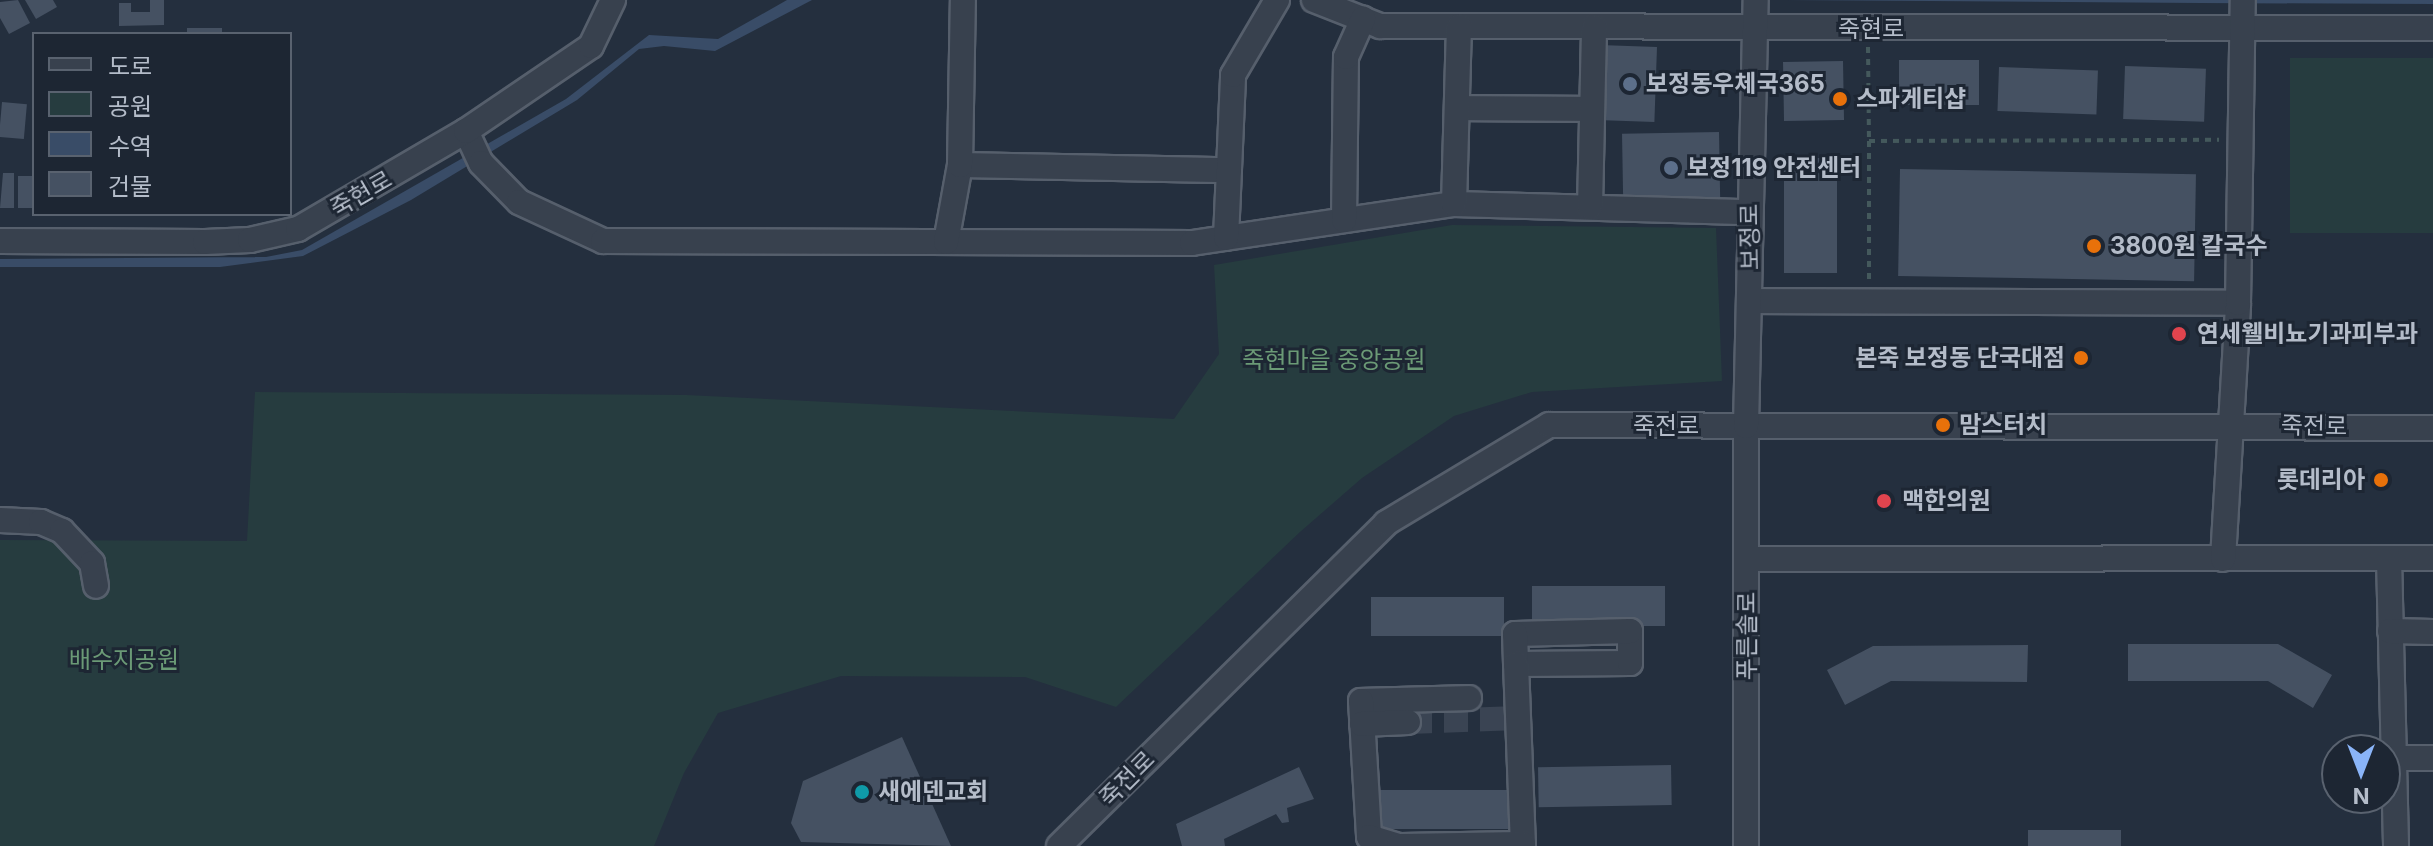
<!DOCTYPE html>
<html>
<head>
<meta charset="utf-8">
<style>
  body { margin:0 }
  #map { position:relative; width:2433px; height:846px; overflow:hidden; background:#242f3e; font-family:Inter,"Noto Sans KR",sans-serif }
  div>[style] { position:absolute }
  .green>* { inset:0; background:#263c3f; transform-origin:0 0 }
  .water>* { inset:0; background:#394c67 }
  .building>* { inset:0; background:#455162; transform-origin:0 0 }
  .minor-tunnel>* { height:24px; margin-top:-12px; transform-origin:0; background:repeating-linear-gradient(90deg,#3a4453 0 24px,transparent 0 36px) }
  .path>* { height:4px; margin-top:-2px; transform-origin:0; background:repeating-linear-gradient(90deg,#44595c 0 6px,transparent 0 12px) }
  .roads { filter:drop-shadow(2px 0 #565f6c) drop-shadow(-2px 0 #565f6c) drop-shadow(0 2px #565f6c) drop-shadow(0 -2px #565f6c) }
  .minor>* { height:24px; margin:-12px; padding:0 12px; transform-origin:12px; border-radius:12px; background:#38414e }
  .dots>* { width:22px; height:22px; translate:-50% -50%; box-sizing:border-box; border:4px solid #1d2633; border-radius:50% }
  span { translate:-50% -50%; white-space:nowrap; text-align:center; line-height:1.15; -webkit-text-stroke:6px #1d2633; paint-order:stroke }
  .street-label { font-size:24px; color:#b4bcc9 }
  .poi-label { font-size:24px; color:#b4bcc9; font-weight:700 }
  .left { translate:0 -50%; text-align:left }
  .right { translate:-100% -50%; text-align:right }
  .park-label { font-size:24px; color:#6b9a76 }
  .legend { position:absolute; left:32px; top:32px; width:260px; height:184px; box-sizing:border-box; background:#1d2633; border:2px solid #59626f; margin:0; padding:10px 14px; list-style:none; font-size:24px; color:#b4bcc9 }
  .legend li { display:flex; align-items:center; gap:16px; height:40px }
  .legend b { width:40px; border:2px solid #59626f }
  .north { position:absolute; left:2321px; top:734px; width:80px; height:80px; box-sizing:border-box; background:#1d2633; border:2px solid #59626f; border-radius:50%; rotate:180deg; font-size:22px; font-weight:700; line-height:32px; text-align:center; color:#b4bcc9 }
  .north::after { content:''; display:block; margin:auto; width:28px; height:36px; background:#8ab4f8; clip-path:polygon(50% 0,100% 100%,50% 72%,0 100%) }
</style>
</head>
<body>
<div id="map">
  <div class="green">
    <div style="left:2290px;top:58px;width:143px;height:175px"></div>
    <div style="clip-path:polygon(1452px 225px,1716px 228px,1722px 381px,1532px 392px,1454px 416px,1362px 478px,1300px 532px,1116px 707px,1025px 677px,841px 676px,718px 713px,684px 773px,654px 846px,0 846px,0 540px,247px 541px,255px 392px,686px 395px,1174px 419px,1219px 354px,1214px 265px)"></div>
  </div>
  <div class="water">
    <div style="clip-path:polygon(787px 0,812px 0,715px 51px,664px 46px,639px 49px,577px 100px,411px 200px,303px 256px,220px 267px,0 267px,0 259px,266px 257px,302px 250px,566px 99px,649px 35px,718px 39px)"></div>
    <div style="clip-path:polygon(1787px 0,2433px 0,2433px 4px,2199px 3px)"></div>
  </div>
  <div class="building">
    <div style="clip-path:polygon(18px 0,30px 23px,9px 34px,0 18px,0 2px)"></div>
    <div style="clip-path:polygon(25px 0,53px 0,57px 7px,36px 19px)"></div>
    <div style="clip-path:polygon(150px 0,164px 0,164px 25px,119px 26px,119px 3px,131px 3px,131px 12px,150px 12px)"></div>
    <div style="left:187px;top:28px;width:35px;height:6px"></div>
    <div style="left:1657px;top:47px;width:75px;height:50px;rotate:92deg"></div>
    <div style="left:1899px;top:60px;width:80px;height:45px"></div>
    <div style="left:1843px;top:61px;width:59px;height:60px;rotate:89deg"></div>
    <div style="left:2125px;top:66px;width:81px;height:53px;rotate:2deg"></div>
    <div style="left:1999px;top:67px;width:99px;height:44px;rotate:2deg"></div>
    <div style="left:2px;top:102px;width:25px;height:35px;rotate:5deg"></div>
    <div style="left:1719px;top:132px;width:69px;height:97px;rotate:89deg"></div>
    <div style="left:1784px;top:158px;width:53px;height:115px"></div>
    <div style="left:1900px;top:169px;width:296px;height:107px;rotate:1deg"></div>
    <div style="clip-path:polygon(3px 173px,14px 173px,14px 208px,0 208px)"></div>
    <div style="left:34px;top:176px;width:32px;height:16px;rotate:90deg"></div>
    <div style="left:1665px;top:586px;width:40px;height:133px;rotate:90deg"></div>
    <div style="left:1504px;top:597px;width:39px;height:133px;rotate:90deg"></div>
    <div style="clip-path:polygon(2128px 644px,2278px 644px,2332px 675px,2313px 708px,2268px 681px,2128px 681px)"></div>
    <div style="clip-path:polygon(2028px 645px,2027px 682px,1891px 681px,1845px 705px,1827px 670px,1873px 646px)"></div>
    <div style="clip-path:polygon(902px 737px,951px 846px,801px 842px,791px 823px,803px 781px)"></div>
    <div style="left:1671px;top:765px;width:40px;height:133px;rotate:89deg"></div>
    <div style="clip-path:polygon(1299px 767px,1314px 799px,1287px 808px,1289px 822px,1282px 823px,1276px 814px,1224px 839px,1225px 846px,1182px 846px,1176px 824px)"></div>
    <div style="left:1513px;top:790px;width:39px;height:134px;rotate:90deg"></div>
    <div style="left:2121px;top:830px;width:16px;height:93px;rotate:90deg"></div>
  </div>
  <div class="minor-tunnel">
    <div style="left:1408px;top:722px;width:110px;rotate:-2.1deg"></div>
  </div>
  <div class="path">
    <div style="left:1868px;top:47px;width:94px;rotate:89.4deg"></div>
    <div style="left:1869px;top:141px;width:350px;rotate:-0.2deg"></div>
    <div style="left:1869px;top:141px;width:141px;rotate:90deg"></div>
  </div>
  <div class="roads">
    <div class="minor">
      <div style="left:1314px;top:0;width:71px;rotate:21.5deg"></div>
      <div style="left:1380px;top:26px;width:1053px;rotate:0.11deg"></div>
      <div style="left:1457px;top:108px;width:135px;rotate:0.4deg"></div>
      <div style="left:466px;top:131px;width:35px;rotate:65deg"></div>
      <div style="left:481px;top:163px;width:54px;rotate:45.7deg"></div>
      <div style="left:519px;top:202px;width:93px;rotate:24.9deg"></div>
      <div style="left:603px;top:241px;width:589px;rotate:0.19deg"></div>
      <div style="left:1192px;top:243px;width:265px;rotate:-8.5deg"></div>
      <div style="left:1454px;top:204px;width:295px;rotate:1.6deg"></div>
      <div style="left:960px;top:165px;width:269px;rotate:1.1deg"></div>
      <div style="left:1454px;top:204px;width:178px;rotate:-88.4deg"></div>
      <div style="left:1590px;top:207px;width:180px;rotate:-88.7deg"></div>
      <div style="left:1344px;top:220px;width:163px;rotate:-89.3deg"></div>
      <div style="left:1346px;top:57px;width:42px;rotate:-65.9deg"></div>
      <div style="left:1226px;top:238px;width:163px;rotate:-87.5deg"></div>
      <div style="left:1233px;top:75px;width:87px;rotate:-59.6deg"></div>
      <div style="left:0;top:241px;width:205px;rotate:0.3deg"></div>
      <div style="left:205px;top:242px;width:45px;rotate:-2.5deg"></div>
      <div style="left:250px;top:240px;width:49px;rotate:-12.9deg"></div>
      <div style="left:298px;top:229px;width:194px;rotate:-30.3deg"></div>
      <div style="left:466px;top:131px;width:151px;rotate:-34.2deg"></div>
      <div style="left:591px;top:46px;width:51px;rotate:-64.4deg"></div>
      <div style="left:946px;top:242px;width:78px;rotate:-79.7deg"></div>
      <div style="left:960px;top:165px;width:165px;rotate:-89deg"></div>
      <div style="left:1752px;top:301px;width:486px;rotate:0.2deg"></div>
      <div style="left:0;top:520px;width:41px;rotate:2.8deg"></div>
      <div style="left:41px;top:522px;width:23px;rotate:23deg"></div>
      <div style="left:62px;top:531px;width:44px;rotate:46.8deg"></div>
      <div style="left:92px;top:563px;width:23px;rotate:80deg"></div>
      <div style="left:2389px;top:558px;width:288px;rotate:88.6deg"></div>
      <div style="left:1748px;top:559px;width:685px;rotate:-0.08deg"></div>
      <div style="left:2223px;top:559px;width:256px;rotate:-86.6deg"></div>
      <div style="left:2238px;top:303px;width:303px;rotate:-89.1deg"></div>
      <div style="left:2390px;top:631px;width:43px;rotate:1.3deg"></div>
      <div style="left:1516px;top:664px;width:114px;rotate:-0.5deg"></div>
      <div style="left:1630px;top:663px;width:32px;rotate:-90deg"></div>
      <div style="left:1630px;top:631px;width:115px;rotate:178.5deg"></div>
      <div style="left:1515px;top:634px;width:30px;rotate:88deg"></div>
      <div style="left:1516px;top:664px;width:182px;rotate:87.8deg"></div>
      <div style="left:1469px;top:698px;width:108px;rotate:178.4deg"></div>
      <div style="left:1361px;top:701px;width:136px;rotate:86.6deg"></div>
      <div style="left:1369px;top:837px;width:30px;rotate:17deg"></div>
      <div style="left:1398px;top:846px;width:125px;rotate:-0.9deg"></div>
      <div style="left:1362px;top:724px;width:46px;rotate:-2.5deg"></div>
      <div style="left:2394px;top:758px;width:39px"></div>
      <div style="left:1059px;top:846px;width:460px;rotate:-44.6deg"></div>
      <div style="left:1386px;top:523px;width:190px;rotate:-31deg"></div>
      <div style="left:1549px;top:425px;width:884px;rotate:0.19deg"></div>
      <div style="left:1746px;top:846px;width:420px;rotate:-90deg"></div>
      <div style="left:1746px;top:426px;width:426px;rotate:-88.7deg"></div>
    </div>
  </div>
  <div class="dots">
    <div style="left:1630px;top:84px;background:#5c6f8a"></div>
    <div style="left:1840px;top:99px;background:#e8710a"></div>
    <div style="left:1671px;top:168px;background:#5c6f8a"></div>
    <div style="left:2094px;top:246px;background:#e8710a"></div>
    <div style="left:2179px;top:334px;background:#e0444e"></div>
    <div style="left:2081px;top:358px;background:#e8710a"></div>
    <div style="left:1943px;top:425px;background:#e8710a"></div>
    <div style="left:2381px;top:480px;background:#e8710a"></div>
    <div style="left:1884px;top:501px;background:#e0444e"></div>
    <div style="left:862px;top:792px;background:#0f9aa8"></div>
  </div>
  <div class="street-label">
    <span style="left:1871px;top:29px">죽현로</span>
    <span style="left:361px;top:194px;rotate:-30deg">죽현로</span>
    <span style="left:1750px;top:237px;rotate:-91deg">보정로</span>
    <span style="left:1666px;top:426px">죽전로</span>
    <span style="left:2314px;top:426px;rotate:1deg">죽전로</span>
    <span style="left:1747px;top:636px;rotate:-90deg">푸른솔로</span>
    <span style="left:1127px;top:779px;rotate:-45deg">죽전로</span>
  </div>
  <div class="poi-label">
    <span class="left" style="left:1646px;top:84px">보정동우체국365</span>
    <span class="left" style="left:1856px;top:99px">스파게티샵</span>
    <span class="left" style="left:1687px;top:168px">보정119 안전센터</span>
    <span class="left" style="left:2110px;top:246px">3800원 칼국수</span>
    <span class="left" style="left:2197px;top:334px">연세웰비뇨기과피부과</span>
    <span class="right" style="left:2065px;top:358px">본죽 보정동 단국대점</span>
    <span class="left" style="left:1959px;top:425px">맘스터치</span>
    <span class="right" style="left:2365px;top:480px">롯데리아</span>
    <span class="left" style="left:1902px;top:501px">맥한의원</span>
    <span class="left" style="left:878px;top:792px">새에덴교회</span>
  </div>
  <div class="park-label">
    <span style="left:1334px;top:360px">죽현마을 중앙공원</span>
    <span style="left:124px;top:660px">배수지공원</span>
  </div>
  <ul class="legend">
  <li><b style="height:10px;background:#38414e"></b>도로</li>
  <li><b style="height:22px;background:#263c3f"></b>공원</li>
  <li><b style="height:22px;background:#394c67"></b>수역</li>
  <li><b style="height:22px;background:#455162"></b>건물</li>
  </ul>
  <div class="north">N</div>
</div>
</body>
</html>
